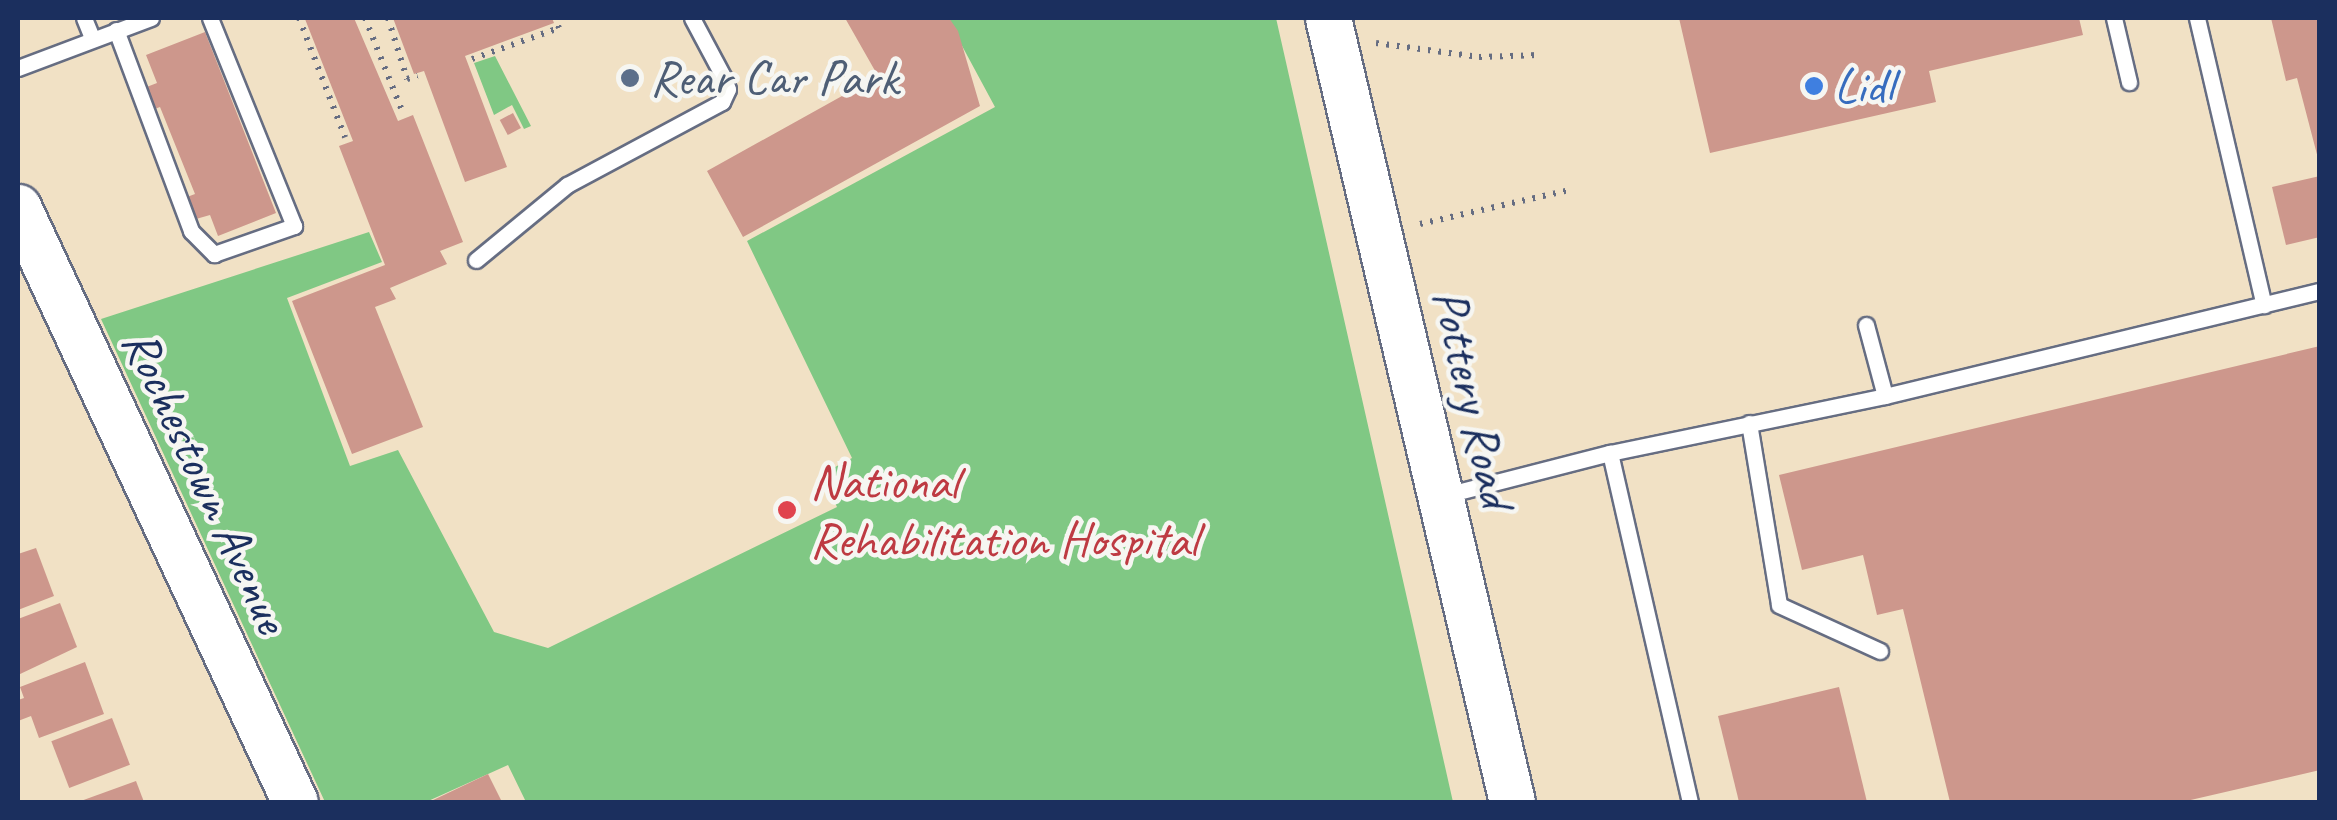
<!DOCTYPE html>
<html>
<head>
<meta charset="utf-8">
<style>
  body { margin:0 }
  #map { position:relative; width:2337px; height:820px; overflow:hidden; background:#f1e1c5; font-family:Caveat,sans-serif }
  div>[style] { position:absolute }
  .green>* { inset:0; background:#80c884 }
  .building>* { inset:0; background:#cd978c; transform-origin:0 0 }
  .path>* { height:6px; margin-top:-3px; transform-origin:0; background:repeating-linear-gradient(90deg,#666d82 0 2.5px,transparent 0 10.5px) }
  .roads { filter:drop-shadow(2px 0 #666d82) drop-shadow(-2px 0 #666d82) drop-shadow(0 2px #666d82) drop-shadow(0 -2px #666d82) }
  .lane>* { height:15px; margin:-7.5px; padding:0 7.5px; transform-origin:7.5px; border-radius:7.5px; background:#fff }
  .secondary>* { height:45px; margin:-22.5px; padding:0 22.5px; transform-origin:22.5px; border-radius:22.5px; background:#fff }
  .dots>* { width:28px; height:28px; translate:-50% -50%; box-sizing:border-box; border:5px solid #f6f6f2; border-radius:50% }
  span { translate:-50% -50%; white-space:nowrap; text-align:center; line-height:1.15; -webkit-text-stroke:9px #f6f6f2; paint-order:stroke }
  .service-label { font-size:50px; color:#4e5e75 }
  .left { translate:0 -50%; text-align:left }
  .shop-label { font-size:50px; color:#366cbe }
  .street-label { font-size:50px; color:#1b2f5e }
  .health-label { font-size:50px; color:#be3a42 }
  .frame { position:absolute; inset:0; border:20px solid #1b2f5e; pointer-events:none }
</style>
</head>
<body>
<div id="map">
  <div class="green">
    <div style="clip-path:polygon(947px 18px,1276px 18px,1453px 802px,526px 802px,508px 765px,426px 802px,325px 802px,101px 319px,369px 232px,382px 262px,287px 298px,350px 466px,398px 450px,494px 632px,548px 648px,837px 507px,822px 474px,852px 458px,747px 241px,995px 107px)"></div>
    <div style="clip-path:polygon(495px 56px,531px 126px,524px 129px,512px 105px,494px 115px,474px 63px)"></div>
  </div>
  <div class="building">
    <div style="clip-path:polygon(308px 18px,354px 18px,398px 121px,413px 115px,463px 242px,440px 251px,447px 264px,390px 288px,396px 299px,375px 307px,423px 427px,352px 454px,292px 301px,385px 265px,339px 146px,353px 141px,305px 19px)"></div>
    <div style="clip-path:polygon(393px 18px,552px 18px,554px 23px,465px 56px,507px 167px,465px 182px,424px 71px,414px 74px)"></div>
    <div style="clip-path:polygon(845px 18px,949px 18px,958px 31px,980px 106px,743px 237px,707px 171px,878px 76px)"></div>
    <div style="clip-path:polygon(1679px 18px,2079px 18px,2083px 35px,1929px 71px,1936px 102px,1710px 153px)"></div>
    <div style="clip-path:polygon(2271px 18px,2320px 18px,2320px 166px,2297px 78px,2286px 81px)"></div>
    <div style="clip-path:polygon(205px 32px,276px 213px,218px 236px,210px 215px,196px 219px,187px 197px,195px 194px,160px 107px,152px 110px,144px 88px,157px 83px,146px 55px)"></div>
    <div style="left:513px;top:113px;width:17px;height:15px;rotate:62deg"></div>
    <div style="clip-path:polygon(2320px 176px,2320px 237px,2286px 245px,2272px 187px)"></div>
    <div style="clip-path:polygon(2320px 346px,2320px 770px,2182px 802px,1950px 802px,1903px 609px,1877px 615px,1863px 555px,1802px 570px,1779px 475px)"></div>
    <div style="clip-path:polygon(36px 548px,54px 596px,18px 610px,18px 554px)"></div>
    <div style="clip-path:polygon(60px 603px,77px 647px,18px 675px,18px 619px)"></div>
    <div style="clip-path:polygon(85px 662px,104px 714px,39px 738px,31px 716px,18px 721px,18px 700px,24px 698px,20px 687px)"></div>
    <div style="clip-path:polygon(1839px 687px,1867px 802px,1739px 802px,1718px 716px)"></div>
    <div style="left:112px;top:718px;width:50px;height:65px;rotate:69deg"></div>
    <div style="clip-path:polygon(488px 774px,502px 802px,429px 802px)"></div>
    <div style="clip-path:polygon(136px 781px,144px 802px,78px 802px)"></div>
  </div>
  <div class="path">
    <div style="left:299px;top:18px;width:128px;rotate:68.9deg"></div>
    <div style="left:365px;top:18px;width:97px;rotate:68.2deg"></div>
    <div style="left:388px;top:18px;width:64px;rotate:72.7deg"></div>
    <div style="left:407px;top:79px;width:11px;rotate:-15deg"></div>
    <div style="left:1376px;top:43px;width:104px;rotate:7.7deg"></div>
    <div style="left:1479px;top:57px;width:59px;rotate:-1.9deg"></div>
    <div style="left:472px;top:59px;width:92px;rotate:-19.6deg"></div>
    <div style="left:559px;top:28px;width:11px;rotate:-112deg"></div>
    <div style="left:1420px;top:224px;width:154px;rotate:-12.8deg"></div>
  </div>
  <div class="roads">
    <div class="lane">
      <div style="left:84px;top:18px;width:22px;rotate:68deg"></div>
      <div style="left:2114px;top:18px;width:66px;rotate:76.8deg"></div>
      <div style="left:2197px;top:18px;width:295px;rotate:76.9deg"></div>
      <div style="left:116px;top:30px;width:215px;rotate:69.5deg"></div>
      <div style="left:191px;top:231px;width:33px;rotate:45deg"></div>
      <div style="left:214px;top:254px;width:85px;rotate:-19.3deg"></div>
      <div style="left:294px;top:226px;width:224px;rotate:-112deg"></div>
      <div style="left:18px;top:68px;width:142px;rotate:-20.6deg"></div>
      <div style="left:476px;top:260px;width:118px;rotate:-39.5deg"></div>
      <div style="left:567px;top:185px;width:176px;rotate:-28.2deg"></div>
      <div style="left:722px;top:102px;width:14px;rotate:-65deg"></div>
      <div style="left:728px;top:89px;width:12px;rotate:-110deg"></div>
      <div style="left:724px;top:78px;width:68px;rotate:-118.1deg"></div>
      <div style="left:1866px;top:325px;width:73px;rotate:75deg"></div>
      <div style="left:1749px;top:423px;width:184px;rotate:80.6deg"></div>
      <div style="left:1779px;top:605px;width:111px;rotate:24.5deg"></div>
      <div style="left:1610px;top:453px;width:358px;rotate:77.1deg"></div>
      <div style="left:1442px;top:496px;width:173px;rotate:-14.4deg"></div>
      <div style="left:1610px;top:453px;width:281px;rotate:-11.7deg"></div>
      <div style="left:1885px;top:396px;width:447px;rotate:-13.6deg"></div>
    </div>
    <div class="secondary">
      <div style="left:1328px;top:18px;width:805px;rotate:76.79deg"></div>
      <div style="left:18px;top:207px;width:656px;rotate:65.04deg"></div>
    </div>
  </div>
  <div class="dots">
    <div style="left:630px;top:78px;background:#5c6f8a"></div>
    <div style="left:1814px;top:86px;background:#3f7fe0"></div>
    <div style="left:787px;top:510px;background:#e0444e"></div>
  </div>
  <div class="service-label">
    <span class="left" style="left:650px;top:78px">Rear Car Park</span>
  </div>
  <div class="shop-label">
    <span class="left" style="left:1834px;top:86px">Lidl</span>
  </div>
  <div class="street-label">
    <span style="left:1473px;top:398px;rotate:77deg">Pottery Road</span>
    <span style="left:206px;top:481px;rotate:65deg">Rochestown Avenue</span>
  </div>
  <div class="health-label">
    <span class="left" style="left:810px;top:510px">National<br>Rehabilitation Hospital</span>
  </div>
  <div class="frame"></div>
</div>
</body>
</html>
